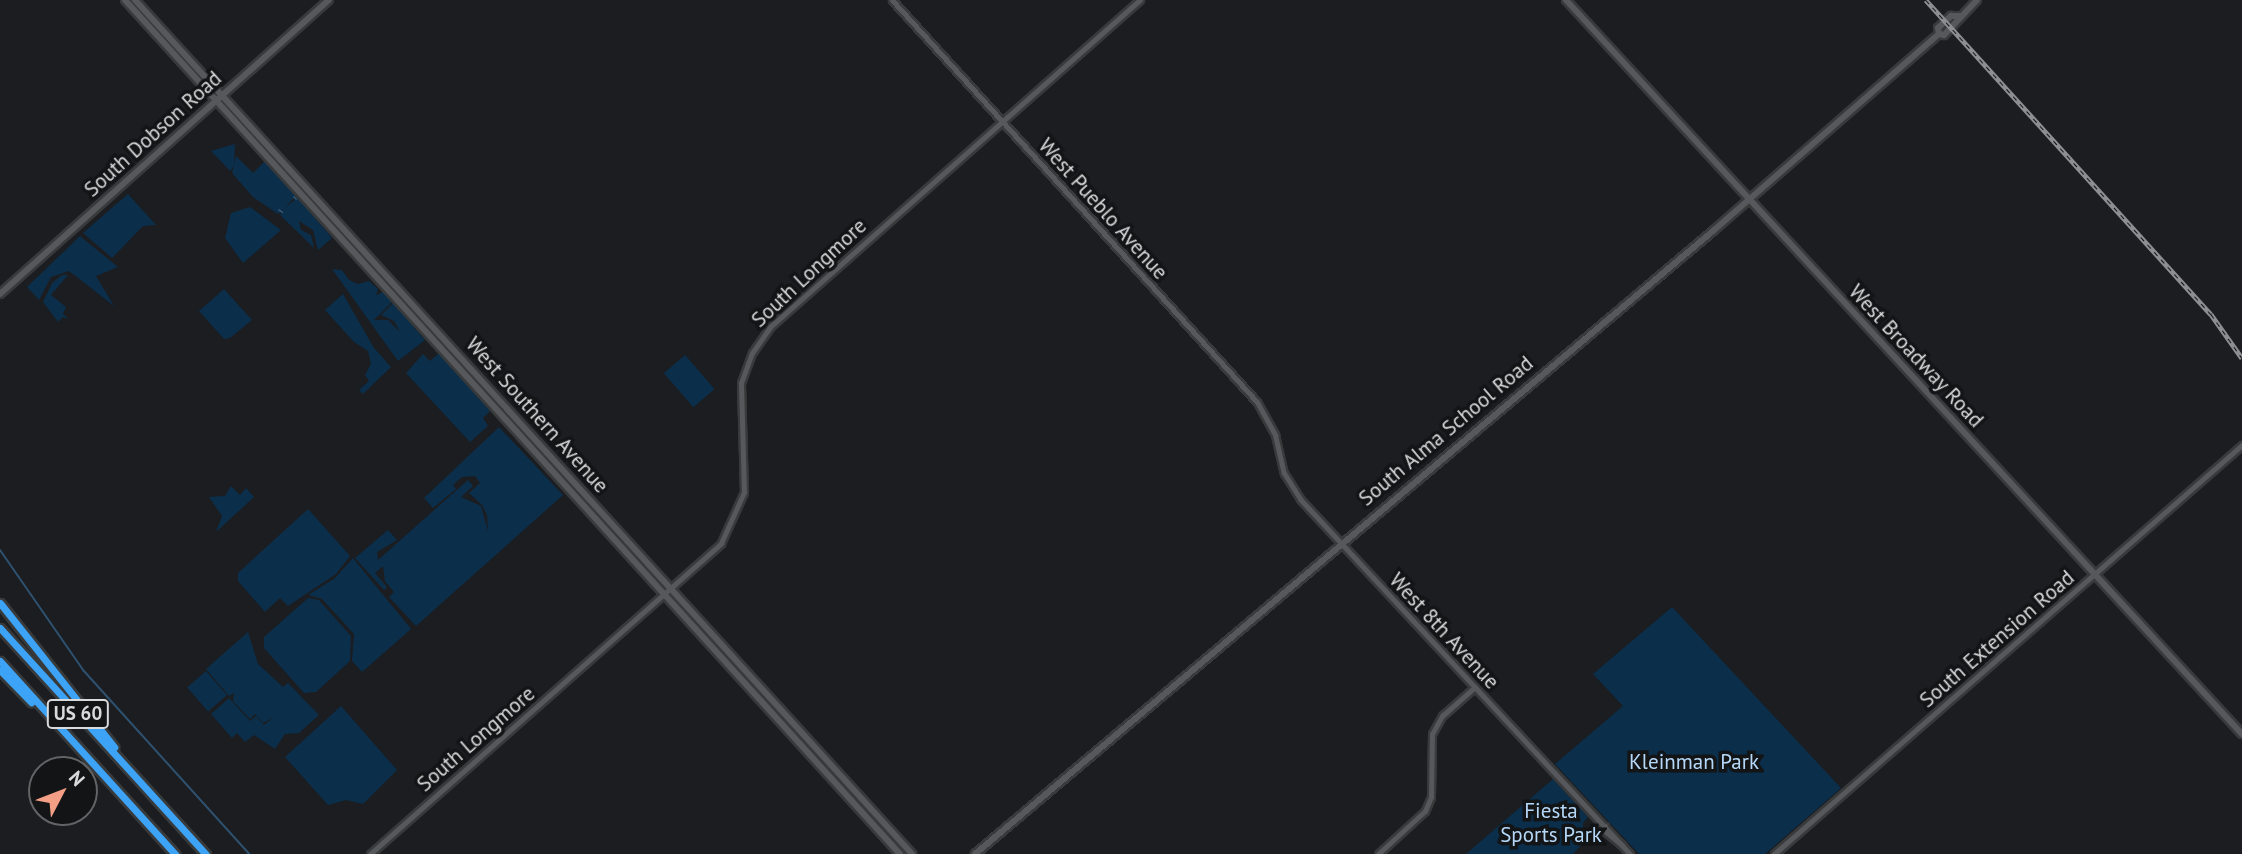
<!DOCTYPE html>
<html>
<head>
<meta charset="utf-8">
<style>
  body { margin:0 }
  #map { position:relative; width:2242px; height:854px; overflow:hidden; background:#1b1d20; font-family:"PT Sans",sans-serif }
  div>[style] { position:absolute }
  .green>* { inset:0; background:#0b2e4b; transform-origin:0 0 }
  .stream>* { height:2px; margin:-1px; padding:0 1px; transform-origin:1px; border-radius:1px; background:#2e5170 }
  .roads { filter:drop-shadow(2px 0 #383a3b) drop-shadow(-2px 0 #383a3b) drop-shadow(0 2px #383a3b) drop-shadow(0 -2px #383a3b) }
  .tertiary>* { height:5px; margin:-2.5px; padding:0 2.5px; transform-origin:2.5px; border-radius:2.5px; background:#56585b }
  .secondary>* { height:6px; margin:-3px; padding:0 3px; transform-origin:3px; border-radius:3px; background:#56585b }
  .motorway>* { height:7px; margin:-3.5px; padding:0 3.5px; transform-origin:3.5px; border-radius:3.5px; background:#3da3f6 }
  .rail>* { height:4.5px; margin-top:-2.25px; transform-origin:0; background:repeating-linear-gradient(90deg,#121416 0 5px,#8c8e90 0 10px); box-sizing:border-box; border-block:2px solid #8c8e90 }
  span { translate:-50% -50%; white-space:nowrap; text-align:center; line-height:1.15; -webkit-text-stroke:7px #121416; paint-order:stroke }
  .shield-label span { padding:2px 5px; background:#121416; border:2px solid; border-radius:5px; -webkit-text-stroke-width:0 }
  .shield-label { font-size:19px; color:#d8dadb; font-weight:700 }
  .street-label { font-size:21px; color:#d8dadb }
  .park-label { font-size:21px; color:#b6d8f8 }
  .north { position:absolute; left:28px; top:756px; width:70px; height:70px; box-sizing:border-box; background:#121416; border:2px solid #616365; border-radius:50%; rotate:48deg; font-size:19px; font-weight:700; line-height:28px; text-align:center; color:#d8dadb }
  .north::after { content:''; display:block; margin:auto; width:24px; height:32px; background:#f39f85; clip-path:polygon(50% 0,100% 100%,50% 72%,0 100%) }
</style>
</head>
<body>
<div id="map">
  <div class="green">
    <div style="clip-path:polygon(235px 144px,234px 165px,236px 156px,253px 173px,265px 161px,296px 196px,285px 207px,298px 198px,332px 238px,318px 250px,313px 230px,299px 221px,301px 230px,311px 235px,314px 248px,280px 215px,284px 209px,278px 214px,253px 197px,232px 173px,234px 166px,230px 171px,211px 151px)"></div>
    <div style="clip-path:polygon(128px 194px,156px 225px,143px 226px,112px 258px,83px 233px)"></div>
    <div style="clip-path:polygon(250px 207px,281px 230px,243px 263px,225px 238px,231px 213px)"></div>
    <div style="clip-path:polygon(80px 236px,118px 267px,96px 276px,114px 306px,69px 271px,51px 277px,39px 300px,27px 287px)"></div>
    <div style="clip-path:polygon(332px 269px,342px 270px,349px 280px,358px 284px,369px 281px,378px 289px,376px 295px,383px 292px,392px 302px,374px 320px,388px 320px,400px 332px,394px 321px,381px 315px,393px 303px,425px 340px,398px 361px)"></div>
    <div style="clip-path:polygon(62px 275px,68px 275px,51px 295px,66px 307px,63px 314px,69px 319px,63px 317px,58px 322px,43px 302px,52px 283px)"></div>
    <div style="clip-path:polygon(224px 289px,252px 320px,230px 338px,224px 339px,199px 311px)"></div>
    <div style="clip-path:polygon(343px 294px,374px 348px,391px 367px,363px 394px,359px 390px,369px 381px,365px 375px,371px 364px,368px 351px,354px 342px,325px 310px)"></div>
    <div style="clip-path:polygon(439px 353px,490px 411px,483px 418px,488px 426px,470px 442px,406px 373px,423px 354px,430px 361px)"></div>
    <div style="left:685px;top:355px;width:45px;height:28px;rotate:49deg"></div>
    <div style="clip-path:polygon(499px 427px,563px 495px,416px 626px,389px 597px,394px 592px,385px 581px,383px 566px,375px 573px,387px 587px,384px 590px,355px 558px,388px 530px,397px 540px,377px 552px,378px 560px,468px 480px,473px 486px,461px 497px,481px 506px,488px 531px,487px 515px,482px 505px,469px 493px,480px 483px,475px 476px,462px 477px,453px 485px,456px 489px,433px 508px,424px 498px)"></div>
    <div style="clip-path:polygon(231px 486px,240px 495px,246px 488px,254px 497px,216px 532px,222px 516px,209px 497px,225px 496px)"></div>
    <div style="clip-path:polygon(308px 509px,350px 556px,336px 574px,288px 606px,280px 598px,265px 612px,238px 581px,238px 573px)"></div>
    <div style="clip-path:polygon(353px 558px,411px 629px,362px 672px,352px 661px,354px 634px,322px 599px,308px 595px,335px 578px)"></div>
    <div style="clip-path:polygon(308px 598px,319px 600px,351px 636px,350px 661px,316px 692px,304px 693px,264px 648px,264px 637px)"></div>
    <div style="clip-path:polygon(1672px 607px,1841px 788px,1765px 854px,1639px 854px,1555px 764px,1623px 706px,1593px 674px)"></div>
    <div style="clip-path:polygon(248px 632px,258px 664px,283px 687px,288px 683px,319px 715px,299px 733px,285px 734px,275px 749px,254px 735px,245px 742px,237px 733px,232px 738px,211px 714px,229px 698px,250px 721px,256px 716px,264px 725px,273px 718px,263px 723px,255px 714px,250px 719px,233px 701px,234px 693px,229px 696px,206px 669px)"></div>
    <div style="left:206px;top:671px;width:32px;height:25px;rotate:49deg"></div>
    <div style="clip-path:polygon(341px 706px,397px 770px,363px 804px,346px 800px,328px 805px,285px 757px)"></div>
    <div style="clip-path:polygon(1553px 779px,1588px 817px,1583px 823px,1582px 844px,1573px 854px,1466px 854px)"></div>
  </div>
  <div class="stream">
    <div style="left:294px;top:197px;width:3px;rotate:45deg"></div>
    <div style="left:279px;top:210px;width:4px;rotate:34deg"></div>
    <div style="left:0;top:550px;width:146px;rotate:55.3deg"></div>
    <div style="left:83px;top:670px;width:248px;rotate:47.9deg"></div>
  </div>
  <div class="roads">
    <div class="tertiary">
      <div style="left:892px;top:0;width:543px;rotate:47.76deg"></div>
      <div style="left:1257px;top:402px;width:38px;rotate:61deg"></div>
      <div style="left:1275px;top:435px;width:39px;rotate:77deg"></div>
      <div style="left:1284px;top:473px;width:31px;rotate:58deg"></div>
      <div style="left:1300px;top:499px;width:485px;rotate:47.1deg"></div>
      <div style="left:1605px;top:826px;width:6px;rotate:81deg"></div>
      <div style="left:1606px;top:832px;width:21px;rotate:39deg"></div>
      <div style="left:370px;top:854px;width:469px;rotate:-41.5deg"></div>
      <div style="left:721px;top:543px;width:56px;rotate:-65.7deg"></div>
      <div style="left:744px;top:492px;width:109px;rotate:-91.6deg"></div>
      <div style="left:741px;top:383px;width:32px;rotate:-70deg"></div>
      <div style="left:752px;top:353px;width:32px;rotate:-55deg"></div>
      <div style="left:770px;top:327px;width:494px;rotate:-41.5deg"></div>
      <div style="left:1378px;top:854px;width:64px;rotate:-42.5deg"></div>
      <div style="left:1425px;top:811px;width:15px;rotate:-67deg"></div>
      <div style="left:1431px;top:797px;width:63px;rotate:-89.1deg"></div>
      <div style="left:1432px;top:734px;width:21px;rotate:-61deg"></div>
      <div style="left:1442px;top:716px;width:44px;rotate:-41.3deg"></div>
      <div style="left:1774px;top:854px;width:622px;rotate:-41.15deg"></div>
    </div>
    <div class="secondary">
      <div style="left:125px;top:0;width:1153px;rotate:47.78deg"></div>
      <div style="left:135px;top:0;width:1155px;rotate:47.7deg"></div>
      <div style="left:1566px;top:0;width:998px;rotate:47.36deg"></div>
      <div style="left:1939px;top:34px;width:6px;rotate:-99deg"></div>
      <div style="left:1938px;top:28px;width:18px;rotate:-43deg"></div>
      <div style="left:1951px;top:16px;width:8px"></div>
      <div style="left:0;top:294px;width:441px;rotate:-41.8deg"></div>
      <div style="left:975px;top:854px;width:966px;rotate:-40.17deg"></div>
      <div style="left:1713px;top:231px;width:300px;rotate:-41.1deg"></div>
      <div style="left:1939px;top:34px;width:5px;rotate:11deg"></div>
      <div style="left:1944px;top:35px;width:48px;rotate:-46.7deg"></div>
    </div>
    <div class="motorway">
      <div style="left:0;top:603px;width:184px;rotate:51.6deg"></div>
      <div style="left:0;top:628px;width:306px;rotate:47.7deg"></div>
      <div style="left:0;top:661px;width:261px;rotate:47.8deg"></div>
      <div style="left:0;top:670px;width:45px;rotate:45.9deg"></div>
    </div>
  </div>
  <div class="rail">
    <div style="left:1926px;top:0;width:424px;rotate:47.8deg"></div>
    <div style="left:2211px;top:314px;width:54px;rotate:54.8deg"></div>
  </div>
  <div class="shield-label">
    <span style="left:78px;top:714px">US 60</span>
  </div>
  <div class="street-label">
    <span style="left:153px;top:134px;rotate:-42deg">South Dobson Road</span>
    <span style="left:1103px;top:209px;rotate:48deg">West Pueblo Avenue</span>
    <span style="left:809px;top:273px;rotate:-43deg">South Longmore</span>
    <span style="left:1916px;top:356px;rotate:47deg">West Broadway Road</span>
    <span style="left:537px;top:415px;rotate:48deg">West Southern Avenue</span>
    <span style="left:1446px;top:431px;rotate:-40deg">South Alma School Road</span>
    <span style="left:1444px;top:631px;rotate:47deg">West 8th Avenue</span>
    <span style="left:1997px;top:639px;rotate:-41deg">South Extension Road</span>
    <span style="left:476px;top:739px;rotate:-41deg">South Longmore</span>
  </div>
  <div class="park-label">
    <span style="left:1694px;top:762px">Kleinman Park</span>
    <span style="left:1551px;top:823px">Fiesta<br>Sports Park</span>
  </div>
  <div class="north">N</div>
</div>
</body>
</html>
